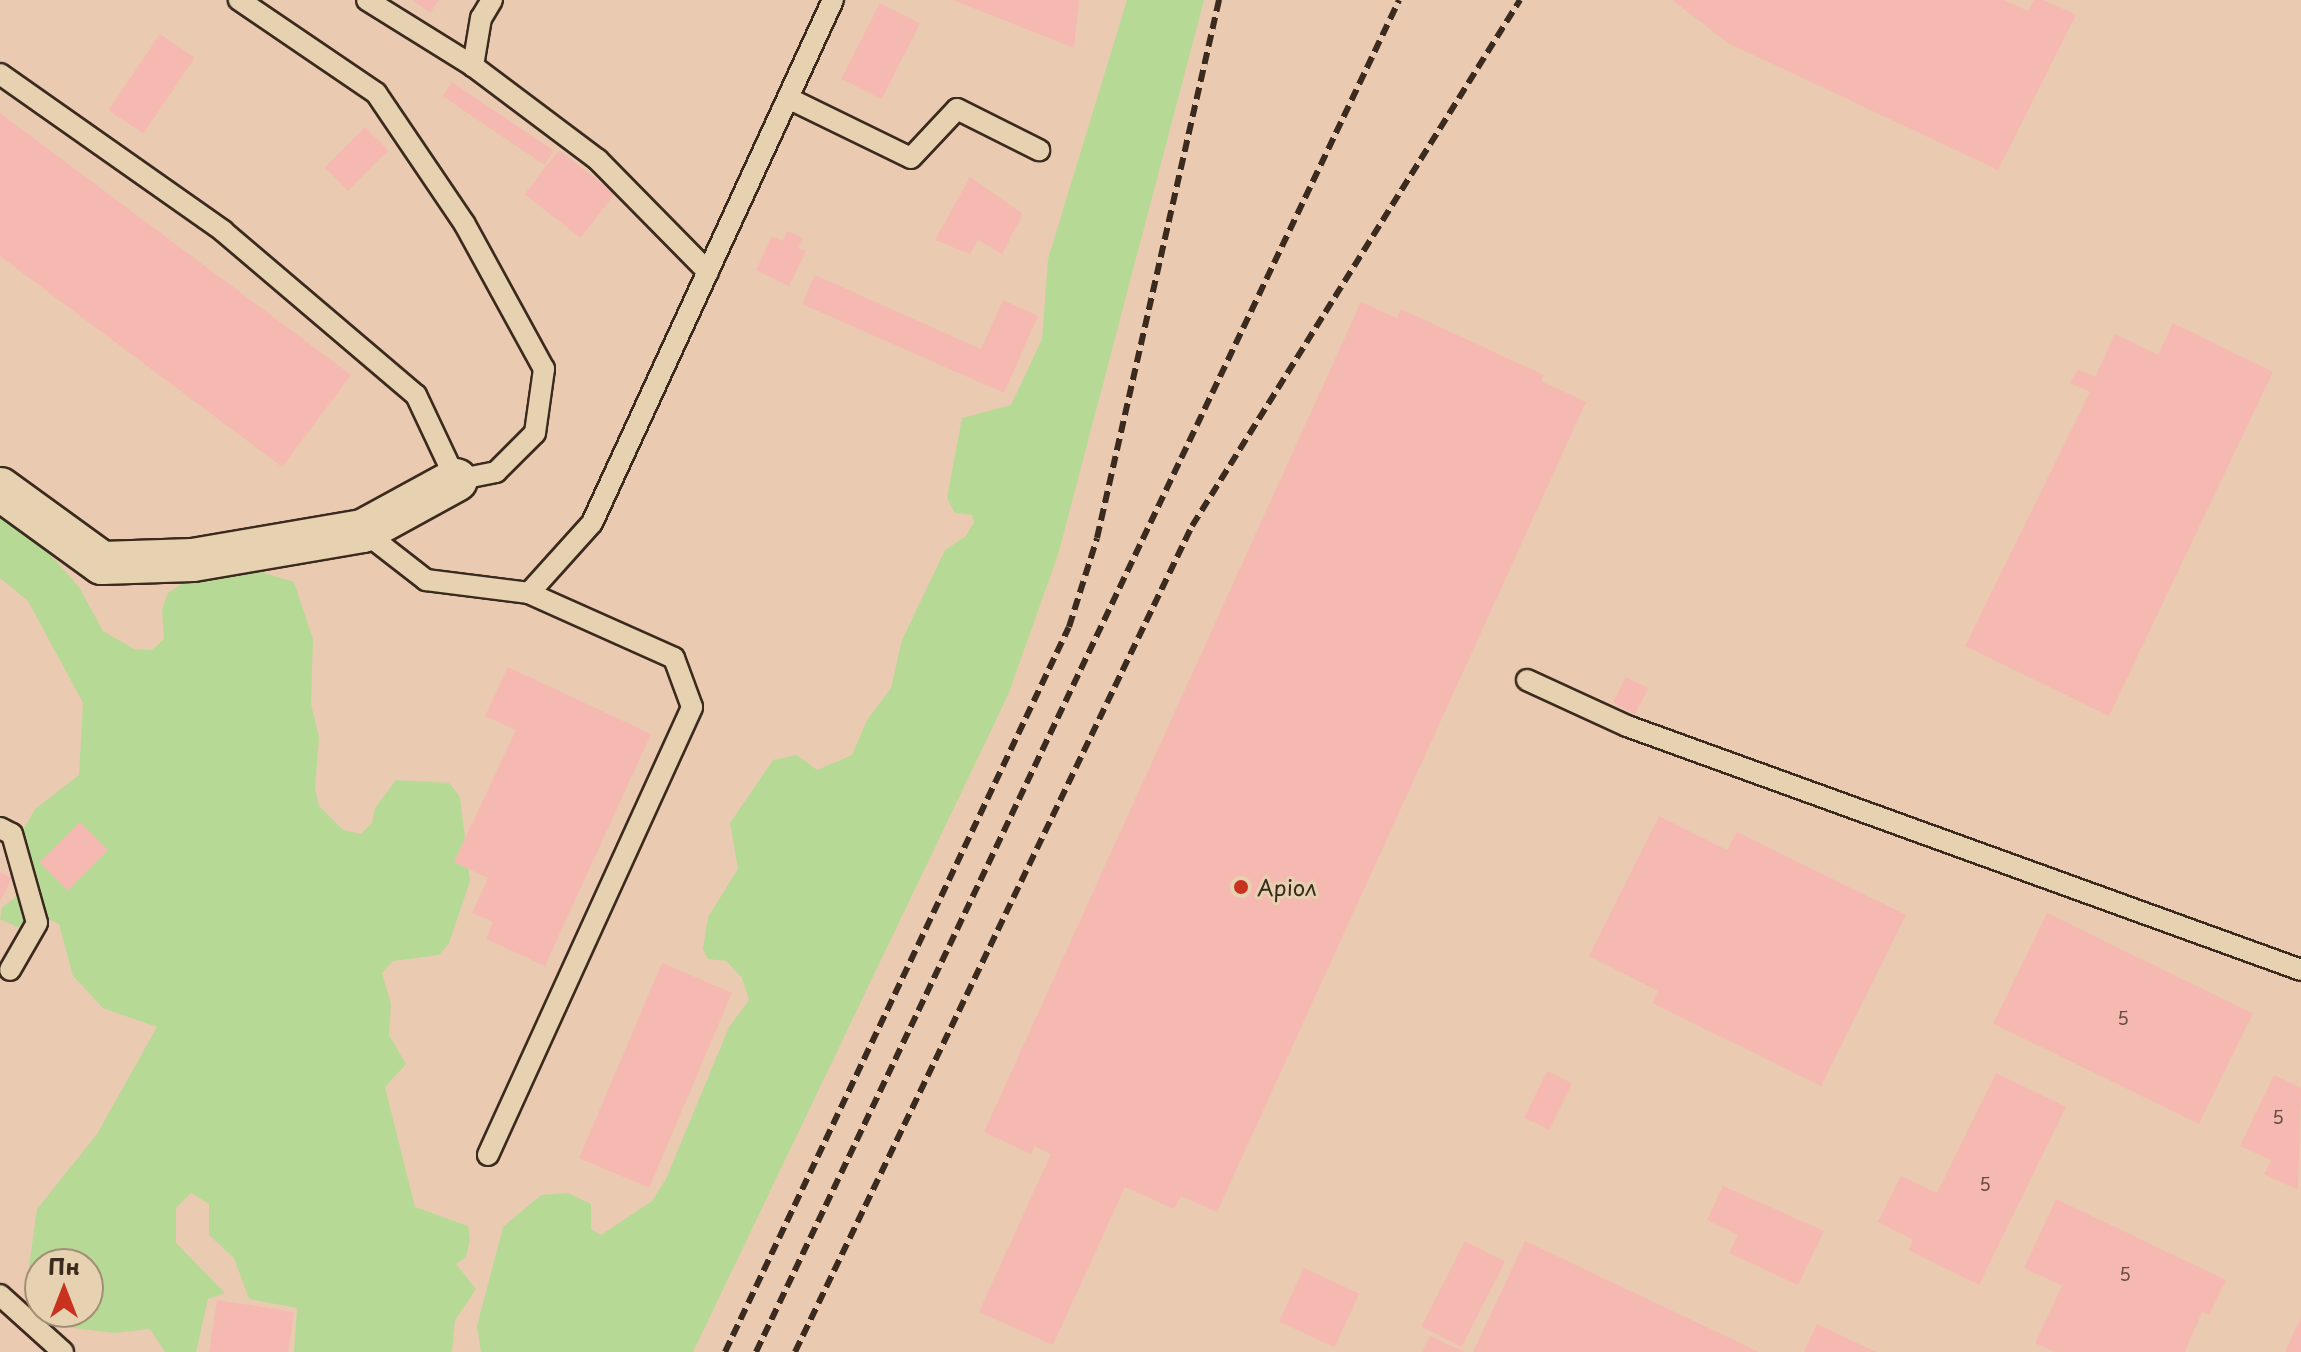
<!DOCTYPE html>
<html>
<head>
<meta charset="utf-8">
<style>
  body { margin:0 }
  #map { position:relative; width:2301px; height:1352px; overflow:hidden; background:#e6d1b0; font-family:"Playpen Sans",sans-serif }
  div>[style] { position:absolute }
  .built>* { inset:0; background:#eacab1 }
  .green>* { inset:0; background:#b6da95 }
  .building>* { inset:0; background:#f5b9b2; transform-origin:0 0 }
  .roads { filter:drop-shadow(2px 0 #3b2a1e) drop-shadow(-2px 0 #3b2a1e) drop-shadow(0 2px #3b2a1e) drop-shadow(0 -2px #3b2a1e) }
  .lane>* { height:20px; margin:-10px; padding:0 10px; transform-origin:10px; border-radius:10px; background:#e6d1b0 }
  .street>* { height:42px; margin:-21px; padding:0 21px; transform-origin:21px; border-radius:21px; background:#e6d1b0 }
  .rail>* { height:6px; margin-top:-3px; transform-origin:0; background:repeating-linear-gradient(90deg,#3b2a1e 0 12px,transparent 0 18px) }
  .dots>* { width:22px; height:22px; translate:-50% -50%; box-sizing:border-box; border:4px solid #e6d1b0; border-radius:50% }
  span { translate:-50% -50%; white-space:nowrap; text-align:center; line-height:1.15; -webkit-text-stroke:6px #e6d1b0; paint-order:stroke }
  .number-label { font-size:18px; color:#6a4e43 }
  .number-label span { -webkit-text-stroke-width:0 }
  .poi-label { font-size:22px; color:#3b2a1e }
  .left { translate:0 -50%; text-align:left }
  .north { position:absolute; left:24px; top:1248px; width:80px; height:80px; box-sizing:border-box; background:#e6d1b0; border:2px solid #a28e76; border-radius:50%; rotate:0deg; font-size:22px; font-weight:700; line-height:32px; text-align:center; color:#3b2a1e }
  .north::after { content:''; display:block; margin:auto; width:28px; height:36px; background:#c8321e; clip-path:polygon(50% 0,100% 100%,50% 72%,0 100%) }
</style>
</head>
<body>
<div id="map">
  <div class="built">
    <div style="clip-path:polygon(evenodd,0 0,2301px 0,2301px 1352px,0 1352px,0 0,40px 1264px,88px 1264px,88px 1312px,40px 1312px,40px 1264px)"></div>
  </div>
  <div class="green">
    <div style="clip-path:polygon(1127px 0,1204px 0,1058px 555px,1008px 695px,693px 1352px,481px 1352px,477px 1326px,503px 1227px,541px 1195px,568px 1193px,591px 1204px,591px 1229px,601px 1235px,652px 1201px,666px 1179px,729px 1027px,749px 1000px,742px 978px,726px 961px,708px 959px,703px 949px,708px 917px,738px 869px,730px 823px,773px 760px,797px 755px,817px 770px,852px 755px,867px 720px,891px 688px,902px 640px,945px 550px,966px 536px,974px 522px,972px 515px,955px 513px,947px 498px,962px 418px,1011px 405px,1042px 339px,1048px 259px)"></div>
    <div style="clip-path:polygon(0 498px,79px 587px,103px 631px,134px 649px,152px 650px,164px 639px,162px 609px,168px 593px,195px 575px,247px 568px,294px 582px,313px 639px,311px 704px,319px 737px,315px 789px,319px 806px,343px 830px,361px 834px,372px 823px,375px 808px,396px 780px,449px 783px,460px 797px,470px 881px,449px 943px,439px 955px,393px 961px,382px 973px,391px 1004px,389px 1035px,406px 1064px,385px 1087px,415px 1207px,468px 1226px,470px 1238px,466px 1257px,456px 1264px,476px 1289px,455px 1320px,452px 1352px,294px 1352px,297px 1308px,249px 1299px,234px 1258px,209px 1235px,209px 1204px,191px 1193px,176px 1208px,176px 1243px,225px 1293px,208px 1299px,196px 1352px,165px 1352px,150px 1329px,114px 1333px,58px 1326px,46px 1312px,88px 1312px,88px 1264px,40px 1264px,38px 1300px,29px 1266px,37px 1209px,97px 1134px,157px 1027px,103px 1008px,73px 976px,59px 924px,48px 919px,17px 927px,0 919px,2px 908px,19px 894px,11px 851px,35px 809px,79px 775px,83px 703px,28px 601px,0 578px)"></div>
  </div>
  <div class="building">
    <div style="clip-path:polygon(412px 0,439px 0,430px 13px)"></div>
    <div style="clip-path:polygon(953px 0,1079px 0,1074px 48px)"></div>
    <div style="clip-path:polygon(1672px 0,2004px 0,2028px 11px,2034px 0,2044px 0,2076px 15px,1998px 170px,1728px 43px)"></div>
    <div style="left:880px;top:3px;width:45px;height:85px;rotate:27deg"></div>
    <div style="left:160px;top:34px;width:42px;height:92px;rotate:34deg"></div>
    <div style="left:452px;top:82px;width:123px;height:17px;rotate:34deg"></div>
    <div style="clip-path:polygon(0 113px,351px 375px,282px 467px,0 256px)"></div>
    <div style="left:365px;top:127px;width:33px;height:57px;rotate:45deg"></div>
    <div style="left:559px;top:150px;width:71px;height:56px;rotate:38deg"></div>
    <div style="clip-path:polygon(970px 177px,1023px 214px,1002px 254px,978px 240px,970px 254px,935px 240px)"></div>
    <div style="clip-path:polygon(787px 231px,803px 238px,798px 248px,806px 251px,789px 286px,756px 270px,772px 236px,783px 241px)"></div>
    <div style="clip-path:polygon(815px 275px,981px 349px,1003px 300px,1038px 316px,1004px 393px,802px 304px)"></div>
    <div style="clip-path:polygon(1361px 302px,1397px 318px,1401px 309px,1544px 375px,1541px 381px,1586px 402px,1217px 1212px,1181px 1196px,1174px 1209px,1125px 1187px,1053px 1345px,979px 1312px,1051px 1154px,1034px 1146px,1031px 1154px,984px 1132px)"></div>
    <div style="clip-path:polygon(2173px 323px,2273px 372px,2109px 716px,1965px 646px,2090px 392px,2070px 383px,2078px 369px,2095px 377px,2115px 334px,2158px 355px)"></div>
    <div style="clip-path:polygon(508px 667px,651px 734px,545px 966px,486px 939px,493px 922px,472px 913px,488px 878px,454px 862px,516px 730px,485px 716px)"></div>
    <div style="left:1626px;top:677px;width:25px;height:29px;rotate:27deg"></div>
    <div style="clip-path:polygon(1659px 816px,1727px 850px,1737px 832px,1906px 915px,1821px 1086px,1652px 1003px,1658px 991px,1589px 956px)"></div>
    <div style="left:80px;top:822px;width:40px;height:57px;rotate:45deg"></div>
    <div style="clip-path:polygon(0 872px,12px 878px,0 901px)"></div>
    <div style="left:2047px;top:913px;width:229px;height:123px;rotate:26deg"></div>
    <div style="left:662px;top:963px;width:76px;height:212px;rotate:23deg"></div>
    <div style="left:1547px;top:1071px;width:28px;height:52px;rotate:26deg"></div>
    <div style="clip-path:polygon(1996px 1073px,2066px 1107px,1979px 1285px,1908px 1250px,1913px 1240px,1878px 1222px,1901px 1176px,1937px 1193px)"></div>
    <div style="clip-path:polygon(2274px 1075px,2301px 1088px,2298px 1190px,2264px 1174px,2271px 1160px,2240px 1146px)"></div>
    <div style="clip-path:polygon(1723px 1186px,1824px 1231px,1798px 1285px,1729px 1253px,1738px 1235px,1707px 1220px)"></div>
    <div style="clip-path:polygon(2056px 1199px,2226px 1280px,2209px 1315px,2202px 1312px,2185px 1352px,2055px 1352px,2035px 1343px,2062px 1286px,2024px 1268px)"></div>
    <div style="left:1465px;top:1241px;width:45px;height:96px;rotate:27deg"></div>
    <div style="clip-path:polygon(1525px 1241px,1759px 1352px,1473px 1352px)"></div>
    <div style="left:1304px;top:1268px;width:61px;height:59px;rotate:25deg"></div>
    <div style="clip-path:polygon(217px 1300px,294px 1312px,288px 1352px,209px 1352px)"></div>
    <div style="clip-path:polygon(2301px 1317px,2301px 1352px,2285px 1352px)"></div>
    <div style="clip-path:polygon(1817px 1324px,1876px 1352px,1804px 1352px)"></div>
    <div style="clip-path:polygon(1430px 1336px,1465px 1352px,1422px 1352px)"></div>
  </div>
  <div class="roads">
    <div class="lane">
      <div style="left:367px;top:0;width:125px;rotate:31.9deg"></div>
      <div style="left:492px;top:0;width:21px;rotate:121deg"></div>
      <div style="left:481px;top:18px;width:49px;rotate:99.5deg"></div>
      <div style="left:473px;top:66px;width:156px;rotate:36.9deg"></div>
      <div style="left:598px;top:160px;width:157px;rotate:45.5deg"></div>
      <div style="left:0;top:74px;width:273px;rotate:35.1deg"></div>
      <div style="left:223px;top:231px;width:253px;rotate:40.4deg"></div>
      <div style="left:416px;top:395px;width:94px;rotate:64.8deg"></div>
      <div style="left:456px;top:480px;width:41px;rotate:-11.3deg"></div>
      <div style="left:496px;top:472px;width:55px;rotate:-45deg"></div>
      <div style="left:535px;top:433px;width:65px;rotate:-82deg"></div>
      <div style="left:544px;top:369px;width:166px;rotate:-118.7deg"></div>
      <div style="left:464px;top:223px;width:157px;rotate:-124.1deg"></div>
      <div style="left:376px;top:93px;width:166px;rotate:-145.8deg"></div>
      <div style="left:792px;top:100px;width:132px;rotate:26deg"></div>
      <div style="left:911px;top:158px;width:67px;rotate:-46.8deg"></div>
      <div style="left:957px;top:109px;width:92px;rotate:26.6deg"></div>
      <div style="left:363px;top:531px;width:80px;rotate:37.9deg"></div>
      <div style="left:426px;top:580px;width:104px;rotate:7.2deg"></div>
      <div style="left:529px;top:593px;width:94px;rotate:-48deg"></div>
      <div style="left:592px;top:523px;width:576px;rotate:-65.26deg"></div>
      <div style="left:1527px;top:680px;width:110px;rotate:24.7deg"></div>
      <div style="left:1627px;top:726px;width:717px;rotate:19.9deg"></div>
      <div style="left:0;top:828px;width:13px;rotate:27deg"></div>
      <div style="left:12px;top:834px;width:92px;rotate:74.3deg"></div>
      <div style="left:37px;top:923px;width:54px;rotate:119.9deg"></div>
      <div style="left:488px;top:1155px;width:492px;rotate:-65.5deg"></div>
      <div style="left:692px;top:707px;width:52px;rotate:-110.2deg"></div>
      <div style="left:674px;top:658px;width:159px;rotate:-155.9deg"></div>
      <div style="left:0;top:1295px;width:85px;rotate:42.1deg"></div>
    </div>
    <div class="street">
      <div style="left:0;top:489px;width:126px;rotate:36deg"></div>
      <div style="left:102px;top:563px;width:91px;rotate:-1.9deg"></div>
      <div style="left:193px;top:560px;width:172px;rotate:-9.7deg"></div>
      <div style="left:363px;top:531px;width:106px;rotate:-28.7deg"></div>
    </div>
  </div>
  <div class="rail">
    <div style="left:725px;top:1352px;width:802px;rotate:-64.62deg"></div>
    <div style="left:1069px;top:627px;width:93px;rotate:-72.5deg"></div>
    <div style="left:1097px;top:538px;width:552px;rotate:-77.22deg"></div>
    <div style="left:756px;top:1352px;width:1497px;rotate:-64.56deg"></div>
    <div style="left:795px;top:1352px;width:916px;rotate:-64.33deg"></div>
    <div style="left:1192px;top:526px;width:620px;rotate:-58.05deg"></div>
  </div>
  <div class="dots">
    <div style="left:1241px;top:887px;background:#c8321e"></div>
  </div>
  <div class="number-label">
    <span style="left:2123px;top:1018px">5</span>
    <span style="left:2278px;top:1117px">5</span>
    <span style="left:1985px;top:1184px">5</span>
    <span style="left:2125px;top:1274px">5</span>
  </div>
  <div class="poi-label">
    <span class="left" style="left:1257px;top:887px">Аріол</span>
  </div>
  <div class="north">Пн</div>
</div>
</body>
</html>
